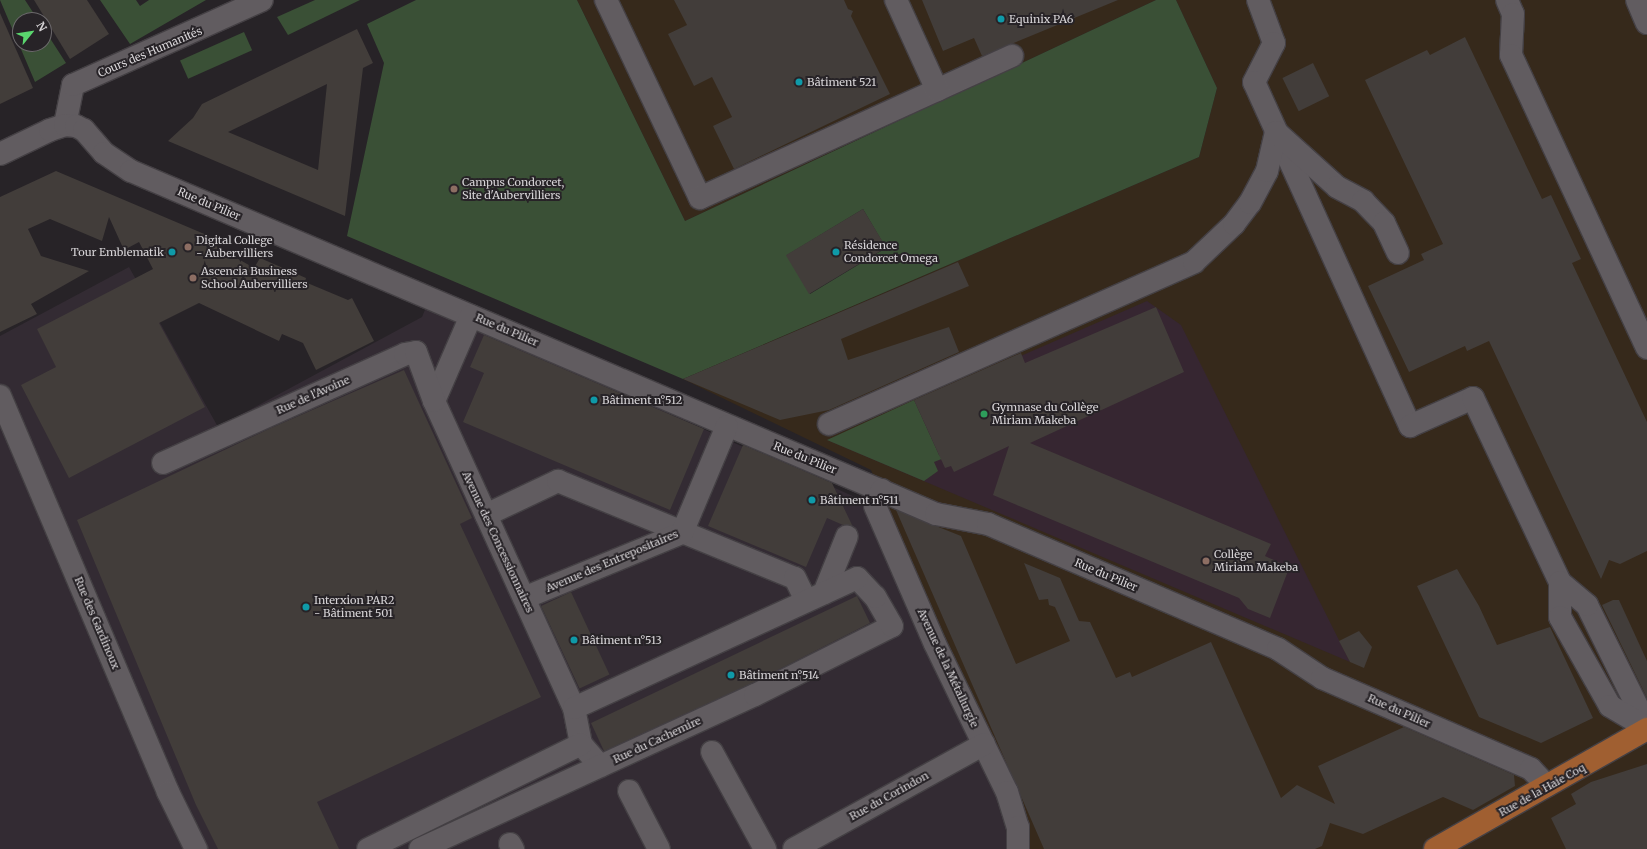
<!DOCTYPE html>
<html>
<head>
<meta charset="utf-8">
<style>
  body { margin:0 }
  #map { position:relative; width:1647px; height:849px; overflow:hidden; background:#272327; font-family:Merriweather,serif }
  div>[style] { position:absolute }
  .built>* { inset:0; background:#332b33 }
  .industrial>* { inset:0; background:#36291b }
  .education>* { inset:0; background:#362631 }
  .green>* { inset:0; background:#3a5036; transform-origin:0 0 }
  .building>* { inset:0; background:#423d3a; transform-origin:0 0 }
  .roads { filter:drop-shadow(1px 0 #444044) drop-shadow(-1px 0 #444044) drop-shadow(0 1px #444044) drop-shadow(0 -1px #444044) }
  .minor>* { height:22px; margin:-11px; padding:0 11px; transform-origin:11px; border-radius:11px; background:#615c60 }
  .major>* { height:22px; margin:-11px; padding:0 11px; transform-origin:11px; border-radius:11px; background:#a05f31 }
  .dots>* { width:11px; height:11px; translate:-50% -50%; box-sizing:border-box; border:2px solid #272327; border-radius:50% }
  span { translate:-50% -50%; white-space:nowrap; text-align:center; line-height:1.15; -webkit-text-stroke:4px #272327; paint-order:stroke }
  .poi-label { font-size:11px; color:#d7d4d7 }
  .left { translate:0 -50%; text-align:left }
  .right { translate:-100% -50%; text-align:right }
  .street-label { font-size:11px; color:#d7d4d7 }
  .north { position:absolute; left:12px; top:12px; width:40px; height:40px; box-sizing:border-box; background:#272327; border:1px solid #6d6a6d; border-radius:50%; rotate:60deg; font-size:11px; font-weight:700; line-height:16px; text-align:center; color:#d7d4d7 }
  .north::after { content:''; display:block; margin:auto; width:14px; height:18px; background:#5ad56e; clip-path:polygon(50% 0,100% 100%,50% 72%,0 100%) }
</style>
</head>
<body>
<div id="map">
  <div class="built">
    <div style="clip-path:polygon(129px 267px,218px 427px,422px 317px,427px 305px,875px 506px,1007px 792px,1018px 849px,0 849px,0 336px)"></div>
  </div>
  <div class="industrial">
    <div style="clip-path:polygon(577px 0,1156px 0,685px 221px)"></div>
    <div style="clip-path:polygon(1176px 0,1647px 0,1647px 849px,1027px 849px,988px 740px,871px 470px,683px 379px,1199px 157px,1217px 88px)"></div>
  </div>
  <div class="education">
    <div style="clip-path:polygon(1147px 301px,1181px 325px,1350px 662px,827px 440px)"></div>
  </div>
  <div class="green">
    <div style="clip-path:polygon(0 0,25px 0,38px 20px,20px 20px,20px 44px,44px 44px,44px 29px,66px 63px,35px 82px)"></div>
    <div style="clip-path:polygon(100px 0,136px 0,140px 6px,149px 0,206px 0,130px 44px)"></div>
    <div style="clip-path:polygon(315px 0,360px 0,288px 35px,277px 17px)"></div>
    <div style="clip-path:polygon(evenodd,416px 0,577px 0,685px 221px,1156px 0,1176px 0,1217px 88px,1199px 157px,683px 379px,347px 236px,384px 63px,367px 24px,416px 0,863px 209px,886px 248px,810px 294px,787px 255px,863px 209px)"></div>
    <div style="left:244px;top:32px;width:20px;height:70px;rotate:66deg"></div>
    <div style="clip-path:polygon(914px 400px,939px 455px,944px 458px,934px 462px,938px 471px,924px 481px,827px 440px)"></div>
  </div>
  <div class="building">
    <div style="clip-path:polygon(34px 0,87px 0,109px 34px,70px 59px)"></div>
    <div style="clip-path:polygon(674px 0,844px 0,848px 9px,853px 11px,851px 16px,890px 94px,734px 169px,713px 126px,732px 117px,712px 77px,694px 86px,668px 34px,687px 25px)"></div>
    <div style="clip-path:polygon(922px 0,1118px 0,982px 56px,974px 38px,943px 51px)"></div>
    <div style="clip-path:polygon(0 13px,33px 88px,0 104px)"></div>
    <div style="clip-path:polygon(evenodd,357px 29px,373px 63px,363px 68px,345px 216px,168px 141px,193px 118px,202px 104px,357px 29px,327px 84px,318px 170px,228px 132px,327px 84px)"></div>
    <div style="clip-path:polygon(1465px 37px,1542px 199px,1551px 195px,1581px 259px,1572px 263px,1647px 422px,1647px 551px,1620px 564px,1609px 560px,1601px 579px,1489px 341px,1467px 351px,1465px 346px,1409px 372px,1368px 286px,1424px 260px,1421px 254px,1443px 244px,1365px 80px,1427px 50px,1430px 55px)"></div>
    <div style="left:1313px;top:63px;width:37px;height:34px;rotate:64deg"></div>
    <div style="clip-path:polygon(56px 171px,209px 236px,214px 245px,254px 268px,260px 258px,306px 278px,305px 282px,348px 300px,352px 298px,374px 341px,316px 370px,303px 343px,282px 334px,279px 341px,199px 303px,159px 323px,205px 407px,69px 478px,21px 385px,56px 367px,37px 329px,153px 269px,139px 242px,124px 250px,109px 217px,102px 241px,50px 219px,28px 229px,41px 256px,89px 271px,31px 304px,37px 314px,0 332px,0 197px)"></div>
    <div style="left:863px;top:209px;width:45px;height:90px;rotate:59deg"></div>
    <div style="clip-path:polygon(958px 262px,969px 286px,841px 339px,848px 360px,949px 327px,959px 352px,829px 410px,780px 420px,683px 379px)"></div>
    <div style="clip-path:polygon(1156px 307px,1184px 372px,1030px 443px,1271px 544px,1265px 556px,1285px 565px,1288px 571px,1270px 618px,1248px 609px,1239px 598px,993px 495px,1009px 446px,954px 472px,951px 466px,945px 468px,914px 400px,1021px 353px,1025px 363px)"></div>
    <div style="clip-path:polygon(484px 335px,704px 429px,670px 510px,463px 422px,484px 373px,470px 367px)"></div>
    <div style="clip-path:polygon(404px 370px,472px 518px,460px 524px,541px 697px,317px 802px,339px 849px,218px 849px,196px 805px,77px 520px,271px 428px)"></div>
    <div style="clip-path:polygon(743px 445px,832px 483px,852px 525px,843px 525px,827px 518px,806px 567px,708px 526px)"></div>
    <div style="clip-path:polygon(896px 510px,961px 536px,1016px 664px,1070px 641px,1055px 607px,1049px 605px,1048px 599px,1039px 600px,1024px 563px,1060px 578px,1079px 621px,1090px 622px,1116px 678px,1130px 672px,1132px 677px,1211px 642px,1281px 798px,1297px 785px,1335px 804px,1318px 766px,1404px 727px,1514px 775px,1515px 786px,1473px 810px,1443px 797px,1363px 834px,1330px 823px,1322px 846px,1315px 849px,1044px 849px)"></div>
    <div style="clip-path:polygon(1457px 569px,1479px 606px,1497px 645px,1550px 627px,1593px 718px,1541px 743px,1479px 717px,1417px 586px)"></div>
    <div style="left:571px;top:592px;width:91px;height:33px;rotate:65deg"></div>
    <div style="clip-path:polygon(857px 596px,870px 623px,750px 684px,604px 751px,591px 723px)"></div>
    <div style="clip-path:polygon(1613px 600px,1619px 600px,1647px 661px,1647px 698px,1602px 605px)"></div>
    <div style="clip-path:polygon(1359px 631px,1372px 647px,1364px 668px,1350px 662px,1339px 641px)"></div>
    <div style="clip-path:polygon(1647px 764px,1647px 849px,1566px 849px,1551px 818px,1576px 804px,1571px 794px,1591px 782px)"></div>
  </div>
  <div class="roads">
    <div class="minor">
      <div style="left:606px;top:0;width:219px;rotate:64.6deg"></div>
      <div style="left:700px;top:198px;width:343px;rotate:-24.5deg"></div>
      <div style="left:896px;top:0;width:99px;rotate:65.5deg"></div>
      <div style="left:1258px;top:0;width:46px;rotate:69.6deg"></div>
      <div style="left:1274px;top:43px;width:44px;rotate:117.1deg"></div>
      <div style="left:1254px;top:82px;width:378px;rotate:65.6deg"></div>
      <div style="left:1410px;top:426px;width:69px;rotate:-24deg"></div>
      <div style="left:1473px;top:398px;width:204px;rotate:64.7deg"></div>
      <div style="left:1507px;top:0;width:15px;rotate:67deg"></div>
      <div style="left:1513px;top:14px;width:41px;rotate:92.8deg"></div>
      <div style="left:1511px;top:55px;width:323px;rotate:65.1deg"></div>
      <div style="left:1637px;top:0;width:25px;rotate:67deg"></div>
      <div style="left:65px;top:125px;width:41px;rotate:-78.7deg"></div>
      <div style="left:73px;top:85px;width:207px;rotate:-24.2deg"></div>
      <div style="left:0;top:154px;width:55px;rotate:-25.6deg"></div>
      <div style="left:50px;top:130px;width:16px;rotate:-18deg"></div>
      <div style="left:65px;top:125px;width:11px;rotate:5deg"></div>
      <div style="left:76px;top:126px;width:9px;rotate:27deg"></div>
      <div style="left:84px;top:130px;width:30px;rotate:49deg"></div>
      <div style="left:104px;top:153px;width:32px;rotate:34deg"></div>
      <div style="left:131px;top:171px;width:875px;rotate:23.08deg"></div>
      <div style="left:936px;top:514px;width:53px;rotate:10.9deg"></div>
      <div style="left:988px;top:524px;width:316px;rotate:23.3deg"></div>
      <div style="left:1278px;top:649px;width:53px;rotate:33.4deg"></div>
      <div style="left:1322px;top:678px;width:228px;rotate:23.5deg"></div>
      <div style="left:1531px;top:769px;width:23px;rotate:47deg"></div>
      <div style="left:471px;top:316px;width:93px;rotate:113.5deg"></div>
      <div style="left:434px;top:401px;width:337px;rotate:65.5deg"></div>
      <div style="left:574px;top:708px;width:37px;rotate:79deg"></div>
      <div style="left:581px;top:744px;width:29px;rotate:49deg"></div>
      <div style="left:0;top:396px;width:430px;rotate:67deg"></div>
      <div style="left:168px;top:792px;width:64px;rotate:63.8deg"></div>
      <div style="left:829px;top:424px;width:399px;rotate:-23.9deg"></div>
      <div style="left:1194px;top:262px;width:55px;rotate:-43.5deg"></div>
      <div style="left:1234px;top:224px;width:26px;rotate:-53deg"></div>
      <div style="left:1250px;top:203px;width:36px;rotate:-62deg"></div>
      <div style="left:1267px;top:171px;width:40px;rotate:-77deg"></div>
      <div style="left:1276px;top:132px;width:82px;rotate:42deg"></div>
      <div style="left:1337px;top:187px;width:30px;rotate:28deg"></div>
      <div style="left:1363px;top:201px;width:30px;rotate:46deg"></div>
      <div style="left:1384px;top:223px;width:33px;rotate:65deg"></div>
      <div style="left:163px;top:463px;width:265px;rotate:-24.2deg"></div>
      <div style="left:405px;top:354px;width:11px;rotate:-10deg"></div>
      <div style="left:416px;top:352px;width:52px;rotate:69.8deg"></div>
      <div style="left:882px;top:490px;width:17px;rotate:114deg"></div>
      <div style="left:875px;top:506px;width:150px;rotate:66.5deg"></div>
      <div style="left:935px;top:644px;width:165px;rotate:64.1deg"></div>
      <div style="left:1007px;top:792px;width:37px;rotate:73deg"></div>
      <div style="left:1018px;top:827px;width:22px;rotate:90deg"></div>
      <div style="left:486px;top:515px;width:80px;rotate:-25.3deg"></div>
      <div style="left:558px;top:481px;width:256px;rotate:22.3deg"></div>
      <div style="left:795px;top:578px;width:25px;rotate:64deg"></div>
      <div style="left:824px;top:593px;width:61px;rotate:-68deg"></div>
      <div style="left:524px;top:598px;width:171px;rotate:-22.4deg"></div>
      <div style="left:682px;top:533px;width:116px;rotate:-67.2deg"></div>
      <div style="left:1647px;top:726px;width:135px;rotate:-116.4deg"></div>
      <div style="left:1587px;top:605px;width:35px;rotate:-140deg"></div>
      <div style="left:1560px;top:582px;width:35px;rotate:90deg"></div>
      <div style="left:1560px;top:617px;width:102px;rotate:60.7deg"></div>
      <div style="left:1610px;top:706px;width:43px;rotate:30.7deg"></div>
      <div style="left:712px;top:752px;width:111px;rotate:61.3deg"></div>
      <div style="left:629px;top:791px;width:65px;rotate:62.7deg"></div>
      <div style="left:510px;top:844px;width:6px;rotate:59deg"></div>
      <div style="left:368px;top:849px;width:237px;rotate:-26.2deg"></div>
      <div style="left:420px;top:849px;width:369px;rotate:-24.7deg"></div>
      <div style="left:755px;top:695px;width:153px;rotate:-26.7deg"></div>
      <div style="left:892px;top:626px;width:34px;rotate:-120deg"></div>
      <div style="left:875px;top:597px;width:26px;rotate:-133deg"></div>
      <div style="left:857px;top:578px;width:311px;rotate:155.3deg"></div>
      <div style="left:794px;top:849px;width:217px;rotate:-28.9deg"></div>
    </div>
    <div class="major">
      <div style="left:1435px;top:849px;width:244px;rotate:-29.5deg"></div>
    </div>
  </div>
  <div class="dots">
    <div style="left:1001px;top:19px;background:#0f9aa8"></div>
    <div style="left:799px;top:82px;background:#0f9aa8"></div>
    <div style="left:454px;top:189px;background:#8d6e63"></div>
    <div style="left:188px;top:247px;background:#8d6e63"></div>
    <div style="left:172px;top:252px;background:#0f9aa8"></div>
    <div style="left:836px;top:252px;background:#0f9aa8"></div>
    <div style="left:193px;top:278px;background:#8d6e63"></div>
    <div style="left:594px;top:400px;background:#0f9aa8"></div>
    <div style="left:984px;top:414px;background:#2e9e5b"></div>
    <div style="left:812px;top:500px;background:#0f9aa8"></div>
    <div style="left:1206px;top:561px;background:#8d6e63"></div>
    <div style="left:306px;top:607px;background:#0f9aa8"></div>
    <div style="left:574px;top:640px;background:#0f9aa8"></div>
    <div style="left:731px;top:675px;background:#0f9aa8"></div>
  </div>
  <div class="poi-label">
    <span class="left" style="left:1009px;top:19px">Equinix PA6</span>
    <span class="left" style="left:807px;top:82px">Bâtiment 521</span>
    <span class="left" style="left:462px;top:189px">Campus Condorcet,<br>Site d'Aubervilliers</span>
    <span class="left" style="left:196px;top:247px">Digital College<br>- Aubervilliers</span>
    <span class="left" style="left:844px;top:252px">Résidence<br>Condorcet Omega</span>
    <span class="right" style="left:164px;top:252px">Tour Emblematik</span>
    <span class="left" style="left:201px;top:278px">Ascencia Business<br>School Aubervilliers</span>
    <span class="left" style="left:602px;top:400px">Bâtiment n°512</span>
    <span class="left" style="left:992px;top:414px">Gymnase du Collège<br>Miriam Makeba</span>
    <span class="left" style="left:820px;top:500px">Bâtiment n°511</span>
    <span class="left" style="left:1214px;top:561px">Collège<br>Miriam Makeba</span>
    <span class="left" style="left:314px;top:607px">Interxion PAR2<br>- Bâtiment 501</span>
    <span class="left" style="left:582px;top:640px">Bâtiment n°513</span>
    <span class="left" style="left:739px;top:675px">Bâtiment n°514</span>
  </div>
  <div class="street-label">
    <span style="left:150px;top:52px;rotate:-23deg">Cours des Humanités</span>
    <span style="left:209px;top:204px;rotate:23deg">Rue du Pilier</span>
    <span style="left:507px;top:330px;rotate:23deg">Rue du Pilier</span>
    <span style="left:313px;top:395px;rotate:-24deg">Rue de l'Avoine</span>
    <span style="left:805px;top:458px;rotate:22deg">Rue du Pilier</span>
    <span style="left:498px;top:542px;rotate:65deg">Avenue des Concessionnaires</span>
    <span style="left:612px;top:561px;rotate:-23deg">Avenue des Entrepositaires</span>
    <span style="left:1106px;top:575px;rotate:23deg">Rue du Pilier</span>
    <span style="left:97px;top:623px;rotate:67deg">Rue des Gardinoux</span>
    <span style="left:948px;top:668px;rotate:65deg">Avenue de la Métallurgie</span>
    <span style="left:1399px;top:711px;rotate:24deg">Rue du Pilier</span>
    <span style="left:657px;top:740px;rotate:-25deg">Rue du Cachemire</span>
    <span style="left:1542px;top:790px;rotate:-29deg">Rue de la Haie Coq</span>
    <span style="left:889px;top:796px;rotate:-29deg">Rue du Corindon</span>
  </div>
  <div class="north">N</div>
</div>
</body>
</html>
